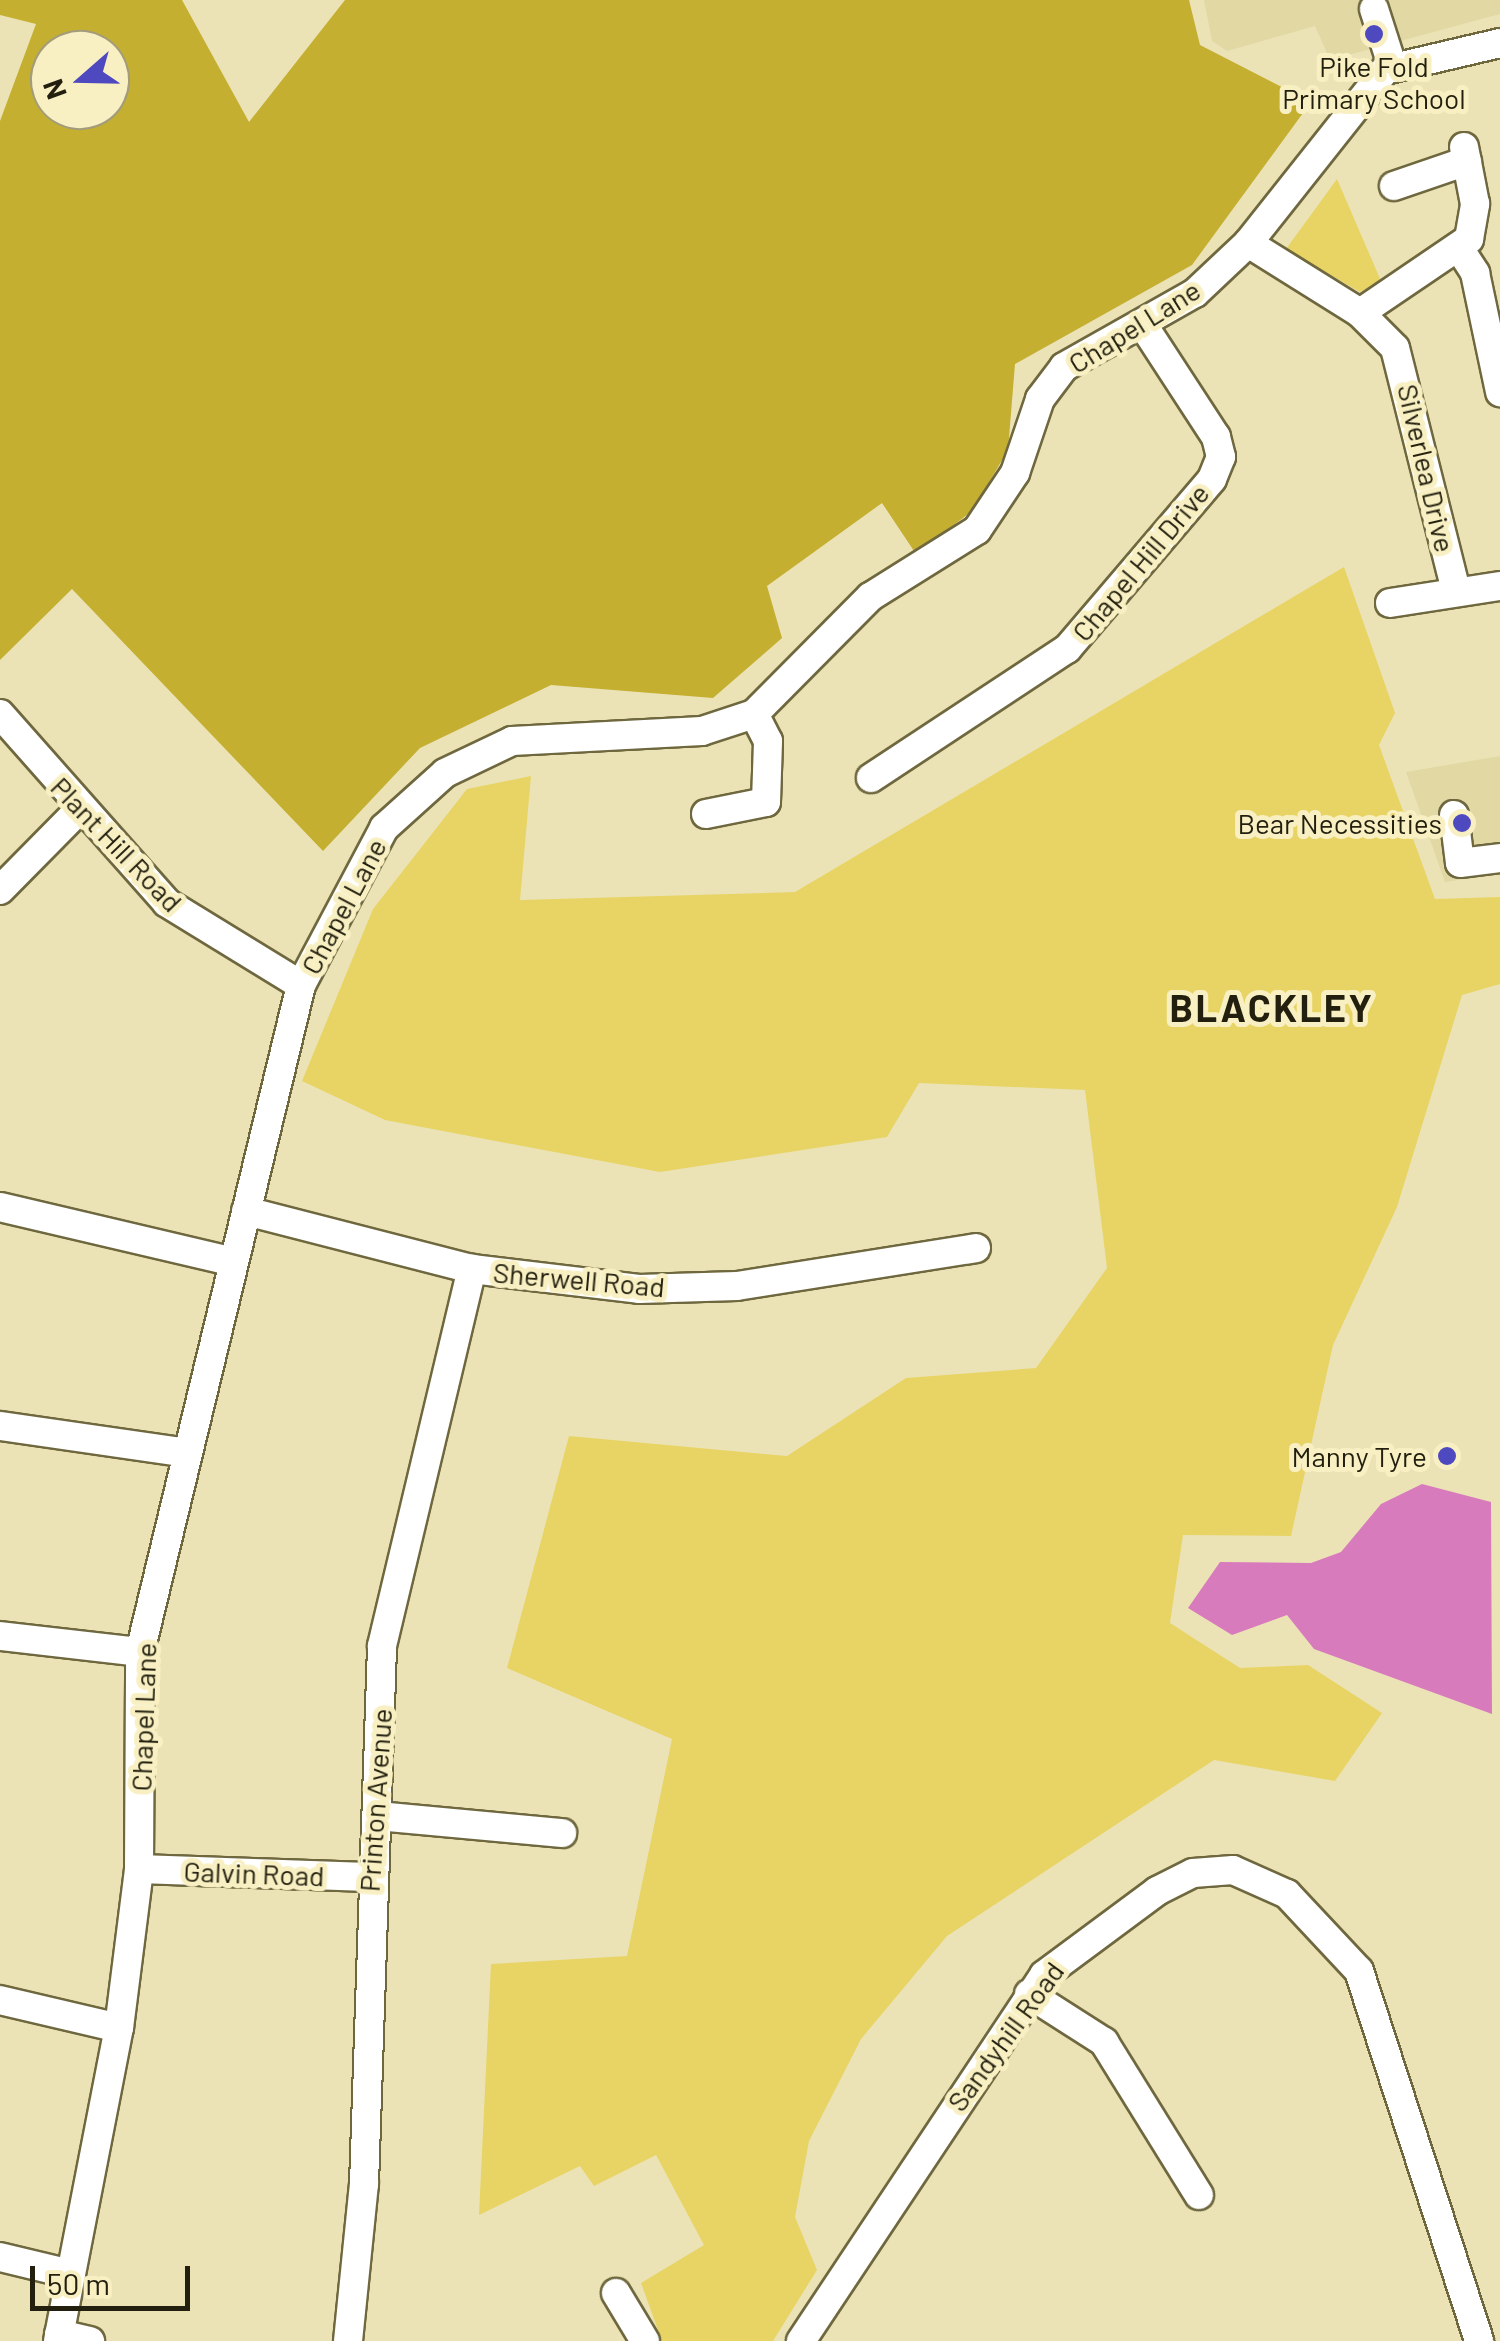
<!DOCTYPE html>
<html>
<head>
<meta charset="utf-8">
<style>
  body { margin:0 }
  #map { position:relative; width:1500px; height:2341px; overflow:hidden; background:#ebe3b6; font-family:Barlow,sans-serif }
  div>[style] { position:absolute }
  .built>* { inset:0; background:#e1d8a4 }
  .green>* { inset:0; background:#e8d464 }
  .forest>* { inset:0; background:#c5af31 }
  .water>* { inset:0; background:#d87bbc }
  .roads { filter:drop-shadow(2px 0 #6f683f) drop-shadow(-2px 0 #6f683f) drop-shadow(0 2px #6f683f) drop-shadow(0 -2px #6f683f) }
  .minor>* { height:28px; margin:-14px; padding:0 14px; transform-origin:14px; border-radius:14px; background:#fff }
  .dots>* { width:28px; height:28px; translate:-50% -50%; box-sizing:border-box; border:5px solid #f8f0c3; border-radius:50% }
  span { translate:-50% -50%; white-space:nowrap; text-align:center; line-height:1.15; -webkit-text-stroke:10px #f8f0c3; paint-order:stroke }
  .poi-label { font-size:28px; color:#221f0e }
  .right { translate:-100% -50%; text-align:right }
  .street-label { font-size:28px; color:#221f0e }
  .district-label { font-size:38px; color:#221f0e; font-weight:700; letter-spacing:2.5px }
  .north { position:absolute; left:30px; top:30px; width:100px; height:100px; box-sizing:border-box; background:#f8f0c3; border:2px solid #a29c7b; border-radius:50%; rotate:250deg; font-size:28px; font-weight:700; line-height:40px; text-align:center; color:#221f0e }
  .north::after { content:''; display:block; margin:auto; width:35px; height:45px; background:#4f49c0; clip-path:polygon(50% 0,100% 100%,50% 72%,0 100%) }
  .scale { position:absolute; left:30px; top:2266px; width:160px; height:45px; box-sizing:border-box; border:5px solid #221f0e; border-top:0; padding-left:12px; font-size:30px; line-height:35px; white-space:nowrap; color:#221f0e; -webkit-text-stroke:8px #f8f0c3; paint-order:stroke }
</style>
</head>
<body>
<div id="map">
  <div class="built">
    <div style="clip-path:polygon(1204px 0,1500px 0,1500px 14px,1330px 60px,1315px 26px,1227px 51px,1212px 41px)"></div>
    <div style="clip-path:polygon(1500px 756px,1500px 874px,1445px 882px,1406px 772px)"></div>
  </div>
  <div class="green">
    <div style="clip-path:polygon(1337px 179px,1381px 281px,1360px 292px,1286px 249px)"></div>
    <div style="clip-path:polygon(1344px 567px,1395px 713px,1379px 745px,1435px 899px,1500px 897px,1500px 984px,1462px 995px,1397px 1207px,1333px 1345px,1291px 1536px,1183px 1535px,1170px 1623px,1240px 1668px,1308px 1665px,1382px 1713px,1335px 1781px,1214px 1760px,947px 1936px,861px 2039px,809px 2141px,795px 2217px,817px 2270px,773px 2341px,662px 2341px,641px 2283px,704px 2245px,656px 2155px,594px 2186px,580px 2166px,479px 2215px,491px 1964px,627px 1956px,672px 1739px,507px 1668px,569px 1436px,787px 1456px,906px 1378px,1036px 1368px,1107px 1268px,1085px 1090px,919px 1083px,887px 1137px,660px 1172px,385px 1120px,302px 1081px,373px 909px,467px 789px,531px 776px,520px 900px,795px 892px)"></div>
  </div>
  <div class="forest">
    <div style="clip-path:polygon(evenodd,0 0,182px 0,249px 122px,345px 0,1189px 0,1200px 45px,1311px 102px,1192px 265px,1015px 364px,1008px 450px,972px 511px,916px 554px,882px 503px,767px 586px,782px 638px,713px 698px,551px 685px,420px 748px,323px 851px,72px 589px,0 660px,0 121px,36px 24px,0 15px,0 0,50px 50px,110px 50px,110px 110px,50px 110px,50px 50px)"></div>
  </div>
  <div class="water">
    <div style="clip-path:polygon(1422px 1484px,1491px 1502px,1492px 1714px,1314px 1649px,1287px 1615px,1232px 1635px,1188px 1608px,1220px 1562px,1311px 1563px,1341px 1552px,1381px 1504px)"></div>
  </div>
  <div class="roads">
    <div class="minor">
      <div style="left:1374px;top:9px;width:59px;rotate:72.2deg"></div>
      <div style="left:1394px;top:186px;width:77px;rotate:-18.9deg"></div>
      <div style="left:1248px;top:243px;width:132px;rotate:32deg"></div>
      <div style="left:1360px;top:313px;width:49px;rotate:45deg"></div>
      <div style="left:1395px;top:348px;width:251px;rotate:75.9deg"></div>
      <div style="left:1459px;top:248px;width:30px;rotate:57deg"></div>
      <div style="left:1475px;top:273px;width:122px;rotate:78.1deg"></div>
      <div style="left:1360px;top:313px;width:132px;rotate:-34.2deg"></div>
      <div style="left:1469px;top:239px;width:36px;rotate:-80deg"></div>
      <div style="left:1475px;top:204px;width:58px;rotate:-100.9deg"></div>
      <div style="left:1390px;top:603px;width:111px;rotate:-8.8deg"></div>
      <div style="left:0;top:714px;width:252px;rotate:48.5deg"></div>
      <div style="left:167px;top:903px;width:157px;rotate:31.5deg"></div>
      <div style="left:871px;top:778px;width:235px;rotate:-33.4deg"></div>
      <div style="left:1067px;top:649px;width:223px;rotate:-49.5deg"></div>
      <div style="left:1212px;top:479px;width:24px;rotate:-68deg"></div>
      <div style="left:1221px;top:457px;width:21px;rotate:-104deg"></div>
      <div style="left:1216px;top:437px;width:134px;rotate:-123.1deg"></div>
      <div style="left:706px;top:814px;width:61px;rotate:-11.3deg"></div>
      <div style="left:766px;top:802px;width:61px;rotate:-88.1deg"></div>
      <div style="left:768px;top:741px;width:30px;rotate:-117deg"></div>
      <div style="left:1454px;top:815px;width:48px;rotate:82.9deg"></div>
      <div style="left:1460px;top:863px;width:40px;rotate:-7.1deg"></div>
      <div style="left:0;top:890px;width:111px;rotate:-45.4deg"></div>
      <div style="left:0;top:1207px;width:240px;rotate:13.2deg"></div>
      <div style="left:246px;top:1211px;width:233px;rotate:14.4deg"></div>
      <div style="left:472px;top:1269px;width:168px;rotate:6.8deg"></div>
      <div style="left:639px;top:1289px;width:98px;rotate:-1.8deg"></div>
      <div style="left:737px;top:1286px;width:242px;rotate:-9deg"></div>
      <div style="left:0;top:1426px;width:189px;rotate:8.2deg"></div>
      <div style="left:0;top:1636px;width:141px;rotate:6.5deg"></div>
      <div style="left:378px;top:1816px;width:185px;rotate:5.3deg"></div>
      <div style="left:139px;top:1869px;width:229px;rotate:2deg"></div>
      <div style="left:1029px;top:1994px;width:89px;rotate:32.6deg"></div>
      <div style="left:1104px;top:2042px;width:180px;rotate:58.2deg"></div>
      <div style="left:0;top:2000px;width:122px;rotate:13.2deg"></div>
      <div style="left:0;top:2257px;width:73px;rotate:13.5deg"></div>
      <div style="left:616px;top:2293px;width:56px;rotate:58.9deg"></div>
      <div style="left:59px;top:2334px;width:32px;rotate:13deg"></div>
      <div style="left:58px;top:2341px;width:319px;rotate:-79deg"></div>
      <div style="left:119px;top:2028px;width:160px;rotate:-82.8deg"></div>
      <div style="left:139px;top:1869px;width:217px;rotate:-89.7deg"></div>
      <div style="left:140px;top:1652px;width:686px;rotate:-76.43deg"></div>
      <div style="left:301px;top:985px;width:178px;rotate:-62.1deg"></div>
      <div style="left:384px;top:828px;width:82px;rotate:-42deg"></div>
      <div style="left:445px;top:773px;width:74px;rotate:-25.5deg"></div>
      <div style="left:512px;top:741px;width:190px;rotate:-3deg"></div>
      <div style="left:702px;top:731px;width:55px;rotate:-18.1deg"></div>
      <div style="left:754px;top:714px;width:165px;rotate:-45.2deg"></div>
      <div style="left:870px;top:597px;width:126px;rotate:-32.1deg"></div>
      <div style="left:977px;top:530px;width:69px;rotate:-56.3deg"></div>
      <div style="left:1015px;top:473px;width:78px;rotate:-71.3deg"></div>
      <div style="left:1040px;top:399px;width:40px;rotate:-53deg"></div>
      <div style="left:1064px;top:367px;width:150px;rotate:-29.5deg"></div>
      <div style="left:1195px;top:293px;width:73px;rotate:-43.3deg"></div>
      <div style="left:1248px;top:243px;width:221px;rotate:-51.6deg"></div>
      <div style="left:1385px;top:70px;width:118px;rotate:-13.2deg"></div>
      <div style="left:348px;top:2341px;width:158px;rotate:-84.2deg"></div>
      <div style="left:364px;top:2184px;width:538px;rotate:-88.08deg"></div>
      <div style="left:382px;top:1646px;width:388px;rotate:-76.6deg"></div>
      <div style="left:801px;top:2341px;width:439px;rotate:-56.4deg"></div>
      <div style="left:1044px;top:1975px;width:141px;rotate:-36.6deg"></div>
      <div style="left:1157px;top:1891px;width:40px;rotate:-26.6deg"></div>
      <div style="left:1193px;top:1873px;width:40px;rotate:-4.3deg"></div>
      <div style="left:1233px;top:1870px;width:59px;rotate:24deg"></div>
      <div style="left:1287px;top:1894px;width:105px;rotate:46.9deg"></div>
      <div style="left:1359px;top:1971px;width:389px;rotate:72deg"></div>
    </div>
  </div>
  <div class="dots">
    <div style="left:1374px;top:34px;background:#4f49c0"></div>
    <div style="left:1462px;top:823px;background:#4f49c0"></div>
    <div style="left:1447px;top:1456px;background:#4f49c0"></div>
  </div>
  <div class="poi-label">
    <span style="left:1374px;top:82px">Pike Fold<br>Primary School</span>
    <span class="right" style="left:1442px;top:823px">Bear Necessities</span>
    <span class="right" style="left:1427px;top:1456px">Manny Tyre</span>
  </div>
  <div class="street-label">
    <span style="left:1134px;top:326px;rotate:-32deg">Chapel Lane</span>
    <span style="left:1427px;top:468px;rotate:77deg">Silverlea Drive</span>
    <span style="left:1140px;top:562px;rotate:-50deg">Chapel Hill Drive</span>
    <span style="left:117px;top:844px;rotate:46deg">Plant Hill Road</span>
    <span style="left:343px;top:906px;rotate:-62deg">Chapel Lane</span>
    <span style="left:579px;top:1279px;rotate:5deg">Sherwell Road</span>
    <span style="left:143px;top:1717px;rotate:-88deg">Chapel Lane</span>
    <span style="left:375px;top:1800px;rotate:-86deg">Printon Avenue</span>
    <span style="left:254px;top:1873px;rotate:2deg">Galvin Road</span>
    <span style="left:1005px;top:2036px;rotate:-54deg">Sandyhill Road</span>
  </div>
  <div class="district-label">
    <span style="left:1272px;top:1008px">BLACKLEY</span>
  </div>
  <div class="north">N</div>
  <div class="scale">50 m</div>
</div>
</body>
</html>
